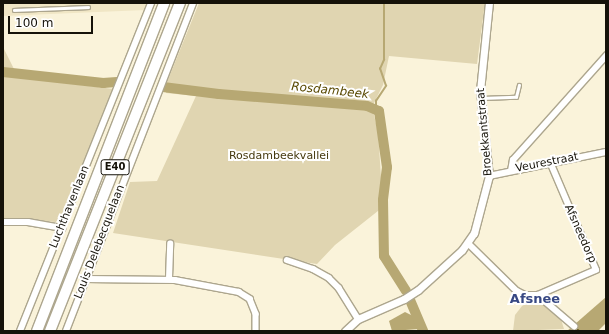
<!DOCTYPE html>
<html>
<head>
<meta charset="utf-8">
<style>
  body { margin:0 }
  #map { position:relative; width:609px; height:334px; overflow:hidden; background:#faf3da; font-family:"DejaVu Sans",sans-serif }
  div>[style] { position:absolute }
  .built>* { inset:0; background:#f0e6c5 }
  .green>* { inset:0; background:#e0d5b1 }
  .water>* { inset:0; background:#b7a873 }
  .stream>* { height:1.5px; margin:-0.75px; padding:0 0.75px; transform-origin:0.75px; border-radius:0.75px; background:#b7a873 }
  .river>* { height:10px; margin:-5px; padding:0 5px; transform-origin:5px; border-radius:5px; background:#b7a873 }
  .ferry>* { height:1px; margin-top:-0.5px; transform-origin:0; background:repeating-linear-gradient(90deg,#584801 0 5px,transparent 0 9px) }
  .roads { filter:drop-shadow(1px 0 #ada68e) drop-shadow(-1px 0 #ada68e) drop-shadow(0 1px #ada68e) drop-shadow(0 -1px #ada68e) }
  .service>* { height:2.5px; margin:-1.25px; padding:0 1.25px; transform-origin:1.25px; border-radius:1.25px; background:#fff }
  .minor>* { height:5.5px; margin:-2.75px; padding:0 2.75px; transform-origin:2.75px; border-radius:2.75px; background:#fff }
  .tertiary>* { height:7px; margin:-3.5px; padding:0 3.5px; transform-origin:3.5px; border-radius:3.5px; background:#fff }
  .motorway>* { height:10px; margin:-5px; padding:0 5px; transform-origin:5px; border-radius:5px; background:#fff }
  span { translate:-50% -50%; white-space:nowrap; text-align:center; line-height:1.15; -webkit-text-stroke:4px #fff; paint-order:stroke }
  .shield-label span { padding:1px 3px; background:#fff; border:1px solid; border-radius:3px; -webkit-text-stroke-width:0 }
  .shield-label { font-size:10px; color:#151209; font-weight:700 }
  .street-label { font-size:11px; color:#151209 }
  .park-label { font-size:11px; color:#463a0f }
  .water-label { font-size:12px; color:#584801; font-style:italic }
  .quarter-label { font-size:13px; color:#374883; font-weight:700 }
  .frame { position:absolute; inset:0; border:4px solid #151209; pointer-events:none }
  .scale { position:absolute; left:8px; top:16px; width:85px; height:18px; box-sizing:border-box; border:2px solid #151209; border-top:0; padding-left:5px; font-size:12px; line-height:14px; white-space:nowrap; color:#151209; -webkit-text-stroke:3px #fff; paint-order:stroke }
</style>
</head>
<body>
<div id="map">
  <div class="built">
    <div style="clip-path:polygon(3px 3px,148px 3px,145px 10px,3px 16px)"></div>
  </div>
  <div class="green">
    <div style="clip-path:polygon(199px 3px,485px 3px,477px 64px,389px 56px,383px 85px,372px 107px,378px 132px,383px 207px,335px 245px,317px 264px,113px 233px,130px 182px,157px 181px,196px 96px,166px 93px,167px 82px)"></div>
    <div style="clip-path:polygon(3px 47px,14px 69px,23px 78px,114px 89px,64px 216px,56px 222px,3px 219px)"></div>
    <div style="clip-path:polygon(533px 300px,539px 301px,560px 316px,564px 329px,513px 331px,515px 315px,522px 306px)"></div>
  </div>
  <div class="water">
    <div style="clip-path:polygon(606px 297px,606px 323px,598px 331px,567px 331px)"></div>
    <div style="clip-path:polygon(405px 312px,413px 316px,419px 329px,392px 331px,389px 321px)"></div>
  </div>
  <div class="stream">
    <div style="left:376px;top:108px;width:7px;rotate:-90deg"></div>
    <div style="left:376px;top:101px;width:18px;rotate:-56deg"></div>
    <div style="left:386px;top:86px;width:18px;rotate:-109deg"></div>
    <div style="left:380px;top:69px;width:10px;rotate:-66deg"></div>
    <div style="left:384px;top:60px;width:57px;rotate:-90deg"></div>
    <div style="left:416px;top:323px;width:3px;rotate:-18deg"></div>
  </div>
  <div class="river">
    <div style="left:3px;top:72px;width:101px;rotate:6.3deg"></div>
    <div style="left:103px;top:83px;width:14px;rotate:-4deg"></div>
    <div style="left:163px;top:87px;width:56px;rotate:7.1deg"></div>
    <div style="left:219px;top:94px;width:148px;rotate:4.6deg"></div>
    <div style="left:367px;top:106px;width:13px;rotate:23deg"></div>
    <div style="left:379px;top:111px;width:57px;rotate:81.9deg"></div>
    <div style="left:387px;top:167px;width:33px;rotate:97deg"></div>
    <div style="left:383px;top:200px;width:56px;rotate:89deg"></div>
    <div style="left:384px;top:256px;width:41px;rotate:57.8deg"></div>
    <div style="left:410px;top:300px;width:34px;rotate:67deg"></div>
  </div>
  <div class="ferry">
    <div style="left:576px;top:328px;width:6px;rotate:31deg"></div>
  </div>
  <div class="roads">
    <div class="service">
      <div style="left:14px;top:10px;width:74px;rotate:-2.3deg"></div>
      <div style="left:481px;top:98px;width:35px;rotate:-2deg"></div>
      <div style="left:516px;top:97px;width:12px;rotate:-76deg"></div>
    </div>
    <div class="minor">
      <div style="left:511px;top:171px;width:11px;rotate:-80deg"></div>
      <div style="left:513px;top:160px;width:140px;rotate:-48.2deg"></div>
      <div style="left:489px;top:176px;width:119px;rotate:-11.6deg"></div>
      <div style="left:3px;top:222px;width:25px"></div>
      <div style="left:28px;top:222px;width:35px;rotate:10deg"></div>
      <div style="left:468px;top:243px;width:69px;rotate:44.4deg"></div>
      <div style="left:517px;top:291px;width:9px;rotate:27deg"></div>
      <div style="left:525px;top:295px;width:13px"></div>
      <div style="left:538px;top:295px;width:63px;rotate:-23.3deg"></div>
      <div style="left:596px;top:270px;width:117px;rotate:-113.1deg"></div>
      <div style="left:287px;top:260px;width:28px;rotate:19deg"></div>
      <div style="left:313px;top:269px;width:18px;rotate:29deg"></div>
      <div style="left:329px;top:278px;width:14px;rotate:45deg"></div>
      <div style="left:339px;top:288px;width:36px;rotate:58deg"></div>
      <div style="left:86px;top:279px;width:89px;rotate:0.6deg"></div>
      <div style="left:175px;top:280px;width:65px;rotate:10.6deg"></div>
      <div style="left:239px;top:292px;width:13px;rotate:32deg"></div>
      <div style="left:250px;top:299px;width:16px;rotate:68deg"></div>
      <div style="left:256px;top:314px;width:17px;rotate:90deg"></div>
      <div style="left:169px;top:279px;width:35px;rotate:-88deg"></div>
      <div style="left:538px;top:295px;width:48px;rotate:40.7deg"></div>
      <div style="left:20px;top:331px;width:353px;rotate:-68.2deg"></div>
      <div style="left:66px;top:331px;width:352px;rotate:-68.8deg"></div>
    </div>
    <div class="tertiary">
      <div style="left:345px;top:331px;width:18px;rotate:-43deg"></div>
      <div style="left:358px;top:319px;width:50px;rotate:-23.5deg"></div>
      <div style="left:404px;top:299px;width:17px;rotate:-33deg"></div>
      <div style="left:418px;top:290px;width:59px;rotate:-42.3deg"></div>
      <div style="left:462px;top:250px;width:21px;rotate:-55deg"></div>
      <div style="left:474px;top:233px;width:59px;rotate:-75.3deg"></div>
      <div style="left:489px;top:176px;width:85px;rotate:-96deg"></div>
      <div style="left:480px;top:91px;width:88px;rotate:-84.2deg"></div>
    </div>
    <div class="motorway">
      <div style="left:37px;top:331px;width:352px;rotate:-68.8deg"></div>
      <div style="left:50px;top:331px;width:353px;rotate:-68.4deg"></div>
    </div>
  </div>
  <div class="shield-label">
    <span style="left:115px;top:167px">E40</span>
  </div>
  <div class="street-label">
    <span style="left:485px;top:132px;rotate:-95deg">Broekkantstraat</span>
    <span style="left:547px;top:163px;rotate:-11deg">Veurestraat</span>
    <span style="left:70px;top:207px;rotate:-68deg">Luchthavenlaan</span>
    <span style="left:580px;top:234px;rotate:66deg">Afsneedorp</span>
    <span style="left:100px;top:242px;rotate:-69deg">Louis Delebecquelaan</span>
  </div>
  <div class="park-label">
    <span style="left:279px;top:156px">Rosdambeekvallei</span>
  </div>
  <div class="water-label">
    <span style="left:330px;top:91px;rotate:6deg">Rosdambeek</span>
  </div>
  <div class="quarter-label">
    <span style="left:535px;top:299px">Afsnee</span>
  </div>
  <div class="frame"></div>
  <div class="scale">100 m</div>
</div>
</body>
</html>
